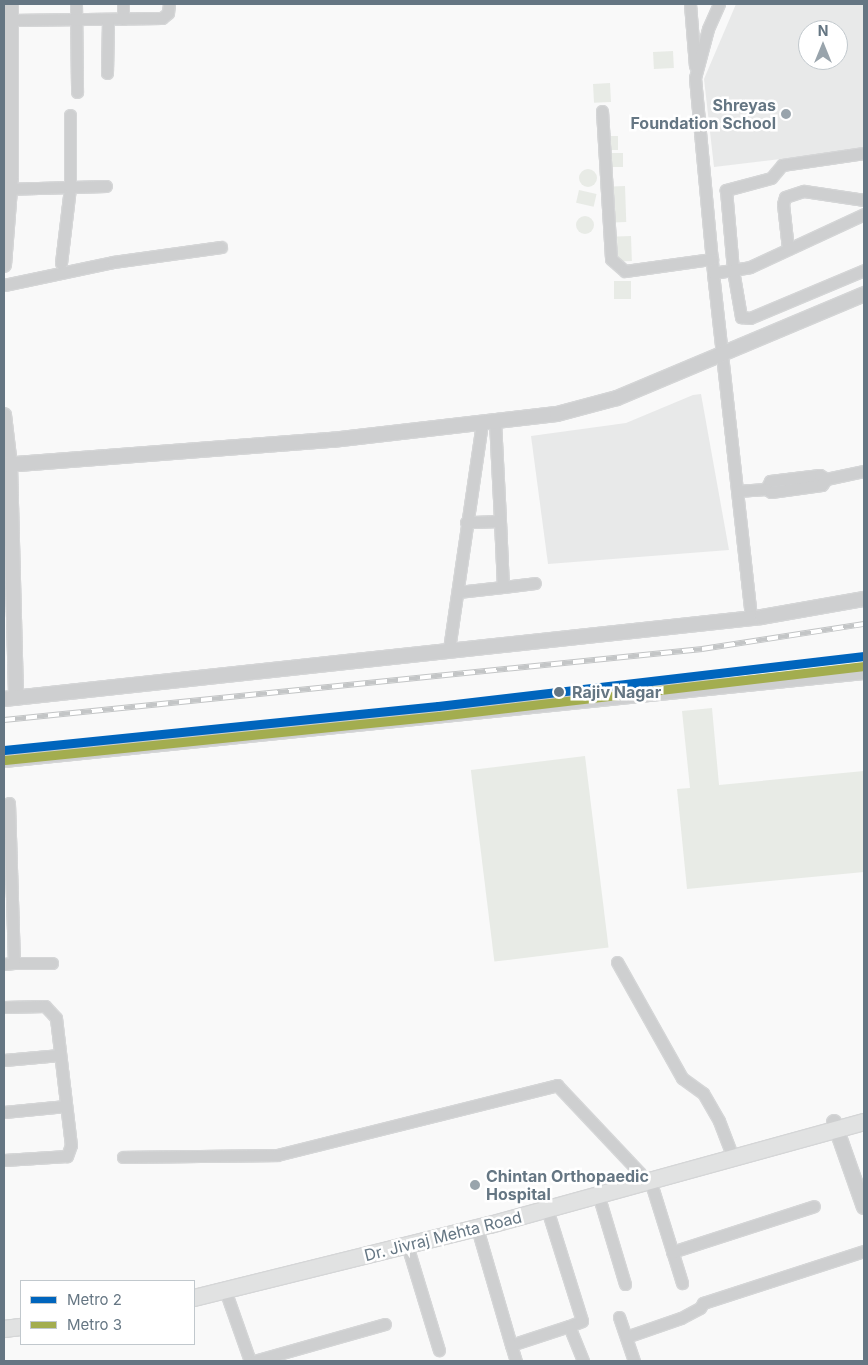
<!DOCTYPE html>
<html>
<head>
<meta charset="utf-8">
<style>
  body { margin:0 }
  #map { position:relative; width:868px; height:1365px; overflow:hidden; background:#f9f9f9; font-family:Inter,sans-serif }
  div>[style] { position:absolute }
  .built>* { inset:0; background:#e8e9e9 }
  .green>* { inset:0; background:#e8ebe6; transform-origin:0 0 }
  .round { border-radius:50% }
  .roads { filter:drop-shadow(1px 0 #d5d6d7) drop-shadow(-1px 0 #d5d6d7) drop-shadow(0 1px #d5d6d7) drop-shadow(0 -1px #d5d6d7) }
  .minor>* { height:11px; margin:-5.5px; padding:0 5.5px; transform-origin:5.5px; border-radius:5.5px; background:#cecfd0 }
  .tertiary>* { height:14px; margin:-7px; padding:0 7px; transform-origin:7px; border-radius:7px; background:#cecfd0 }
  .secondary>* { height:16px; margin:-8px; padding:0 8px; transform-origin:8px; border-radius:8px; background:#e1e2e2 }
  .rail>* { height:5.5px; margin-top:-2.75px; transform-origin:0; background:repeating-linear-gradient(90deg,#fff 0 11px,#c3c5c6 0 22px); box-sizing:border-box; border-block:1px solid #c3c5c6 }
  .metro-1>* { height:9px; margin:-4.5px; padding:0 4.5px; transform-origin:4.5px; border-radius:4.5px; background:#0065bd }
  .metro-2>* { height:9px; margin:-4.5px; padding:0 4.5px; transform-origin:4.5px; border-radius:4.5px; background:#a3ad4f }
  .dots>* { width:14px; height:14px; translate:-50% -50%; box-sizing:border-box; border:2px solid #fff; border-radius:50% }
  span { translate:-50% -50%; white-space:nowrap; text-align:center; line-height:1.15; -webkit-text-stroke:5px #fff; paint-order:stroke }
  .poi-label { font-size:16px; color:#657683; font-weight:700 }
  .right { translate:-100% -50%; text-align:right }
  .left { translate:0 -50%; text-align:left }
  .stop-label { font-size:16px; color:#657683; font-weight:700 }
  .street-label { font-size:16px; color:#657683 }
  .frame { position:absolute; inset:0; border:5px solid #657683; pointer-events:none }
  .legend { position:absolute; left:20px; top:1280px; width:175px; height:65px; box-sizing:border-box; background:#fff; border:1px solid #c1c8cd; margin:0; padding:6px 9px; list-style:none; font-size:15px; color:#657683 }
  .legend li { display:flex; align-items:center; gap:10px; height:25px }
  .legend b { width:25px; border:1px solid #c1c8cd }
  .north { position:absolute; left:798px; top:20px; width:50px; height:50px; box-sizing:border-box; background:#fff; border:1px solid #c1c8cd; border-radius:50%; rotate:0deg; font-size:14px; font-weight:700; line-height:20px; text-align:center; color:#657683 }
  .north::after { content:''; display:block; margin:auto; width:18px; height:22px; background:#99a4ac; clip-path:polygon(50% 0,100% 100%,50% 72%,0 100%) }
</style>
</head>
<body>
<div id="map">
  <div class="built">
    <div style="clip-path:polygon(evenodd,736px 4px,864px 4px,864px 149px,714px 167px,704px 79px,736px 4px,808px 30px,838px 30px,838px 60px,808px 60px,808px 30px)"></div>
    <div style="clip-path:polygon(701px 394px,729px 550px,548px 564px,531px 436px,626px 423px,693px 395px)"></div>
  </div>
  <div class="green">
    <div style="left:673px;top:51px;width:17px;height:20px;rotate:87deg"></div>
    <div style="left:610px;top:83px;width:19px;height:17px;rotate:87deg"></div>
    <div style="left:607px;top:136px;width:11px;height:14px"></div>
    <div style="left:623px;top:153px;width:14px;height:14px;rotate:90deg"></div>
    <div class="round" style="left:579px;top:169px;width:18px;height:18px"></div>
    <div style="left:625px;top:186px;width:36px;height:13px;rotate:88deg"></div>
    <div style="left:579px;top:190px;width:18px;height:13px;rotate:13deg"></div>
    <div class="round" style="left:576px;top:216px;width:18px;height:18px"></div>
    <div style="left:631px;top:236px;width:25px;height:14px;rotate:88deg"></div>
    <div style="left:614px;top:281px;width:17px;height:18px"></div>
    <div style="clip-path:polygon(712px 708px,719px 785px,864px 771px,864px 872px,687px 889px,677px 789px,690px 788px,682px 711px)"></div>
    <div style="left:585px;top:756px;width:193px;height:115px;rotate:83deg"></div>
  </div>
  <div class="roads">
    <div class="minor">
      <div style="left:76px;top:4px;width:88px;rotate:89.3deg"></div>
      <div style="left:690px;top:4px;width:62px;rotate:85.4deg"></div>
      <div style="left:719px;top:4px;width:27px;rotate:114deg"></div>
      <div style="left:708px;top:29px;width:51px;rotate:104.9deg"></div>
      <div style="left:695px;top:78px;width:196px;rotate:84.7deg"></div>
      <div style="left:713px;top:273px;width:347px;rotate:83.7deg"></div>
      <div style="left:123px;top:19px;width:15px;rotate:-90deg"></div>
      <div style="left:11px;top:20px;width:151px;rotate:-0.8deg"></div>
      <div style="left:162px;top:18px;width:8px;rotate:-40deg"></div>
      <div style="left:168px;top:13px;width:9px;rotate:-84deg"></div>
      <div style="left:107px;top:73px;width:54px;rotate:-88.9deg"></div>
      <div style="left:602px;top:111px;width:148px;rotate:86.5deg"></div>
      <div style="left:611px;top:259px;width:18px;rotate:41deg"></div>
      <div style="left:625px;top:271px;width:88px;rotate:-7.9deg"></div>
      <div style="left:864px;top:153px;width:83px;rotate:171.7deg"></div>
      <div style="left:782px;top:165px;width:17px;rotate:130deg"></div>
      <div style="left:771px;top:178px;width:47px;rotate:165.1deg"></div>
      <div style="left:726px;top:190px;width:80px;rotate:85deg"></div>
      <div style="left:733px;top:270px;width:48px;rotate:80.3deg"></div>
      <div style="left:741px;top:317px;width:9px;rotate:6deg"></div>
      <div style="left:750px;top:318px;width:124px;rotate:-22.8deg"></div>
      <div style="left:4px;top:189px;width:102px;rotate:-1.7deg"></div>
      <div style="left:788px;top:249px;width:45px;rotate:-96.3deg"></div>
      <div style="left:783px;top:204px;width:7px;rotate:-74deg"></div>
      <div style="left:785px;top:197px;width:20px;rotate:-18deg"></div>
      <div style="left:804px;top:191px;width:61px;rotate:8.5deg"></div>
      <div style="left:61px;top:263px;width:77px;rotate:-83.2deg"></div>
      <div style="left:70px;top:187px;width:72px;rotate:-90deg"></div>
      <div style="left:713px;top:273px;width:37px;rotate:-9deg"></div>
      <div style="left:750px;top:267px;width:126px;rotate:-24.9deg"></div>
      <div style="left:4px;top:285px;width:111px;rotate:-11.9deg"></div>
      <div style="left:113px;top:262px;width:109px;rotate:-7.9deg"></div>
      <div style="left:495px;top:421px;width:100px;rotate:87.1deg"></div>
      <div style="left:766px;top:489px;width:9px;rotate:-63deg"></div>
      <div style="left:770px;top:481px;width:50px;rotate:-6.8deg"></div>
      <div style="left:820px;top:475px;width:7px;rotate:34deg"></div>
      <div style="left:826px;top:479px;width:39px;rotate:-12deg"></div>
      <div style="left:737px;top:491px;width:29px;rotate:-4deg"></div>
      <div style="left:766px;top:489px;width:6px;rotate:31deg"></div>
      <div style="left:771px;top:492px;width:51px;rotate:-7.8deg"></div>
      <div style="left:822px;top:485px;width:7px;rotate:-56deg"></div>
      <div style="left:503px;top:587px;width:32px;rotate:-7deg"></div>
      <div style="left:458px;top:592px;width:45px;rotate:-6.3deg"></div>
      <div style="left:503px;top:587px;width:66px;rotate:-92.6deg"></div>
      <div style="left:500px;top:521px;width:34px;rotate:178deg"></div>
      <div style="left:449px;top:649px;width:228px;rotate:-81.7deg"></div>
      <div style="left:617px;top:962px;width:133px;rotate:60.7deg"></div>
      <div style="left:682px;top:1078px;width:26px;rotate:36deg"></div>
      <div style="left:703px;top:1093px;width:32px;rotate:60deg"></div>
      <div style="left:719px;top:1121px;width:30px;rotate:69deg"></div>
      <div style="left:14px;top:963px;width:38px"></div>
      <div style="left:4px;top:964px;width:10px;rotate:-6deg"></div>
      <div style="left:14px;top:963px;width:160px;rotate:-91.8deg"></div>
      <div style="left:4px;top:1007px;width:41px;rotate:-1.4deg"></div>
      <div style="left:45px;top:1006px;width:16px;rotate:47deg"></div>
      <div style="left:56px;top:1018px;width:128px;rotate:83.3deg"></div>
      <div style="left:71px;top:1145px;width:12px;rotate:110deg"></div>
      <div style="left:67px;top:1156px;width:63px;rotate:176.4deg"></div>
      <div style="left:4px;top:1060px;width:56px;rotate:-5.1deg"></div>
      <div style="left:4px;top:1112px;width:62px;rotate:-5.5deg"></div>
      <div style="left:123px;top:1157px;width:154px;rotate:-0.7deg"></div>
      <div style="left:277px;top:1155px;width:289px;rotate:-14deg"></div>
      <div style="left:557px;top:1085px;width:121px;rotate:46.7deg"></div>
      <div style="left:650px;top:1180px;width:108px;rotate:72.7deg"></div>
      <div style="left:598px;top:1194px;width:94px;rotate:73.3deg"></div>
      <div style="left:547px;top:1209px;width:117px;rotate:72.6deg"></div>
      <div style="left:582px;top:1321px;width:14px;rotate:159deg"></div>
      <div style="left:477px;top:1228px;width:122px;rotate:73.8deg"></div>
      <div style="left:511px;top:1345px;width:61px;rotate:-18.1deg"></div>
      <div style="left:569px;top:1326px;width:38px;rotate:68deg"></div>
      <div style="left:407px;top:1245px;width:110px;rotate:73.1deg"></div>
      <div style="left:672px;top:1252px;width:149px;rotate:-17.9deg"></div>
      <div style="left:225px;top:1290px;width:75px;rotate:70.6deg"></div>
      <div style="left:619px;top:1317px;width:46px;rotate:71.2deg"></div>
      <div style="left:626px;top:1337px;width:58px;rotate:-19.1deg"></div>
      <div style="left:681px;top:1318px;width:21px;rotate:-28deg"></div>
      <div style="left:700px;top:1308px;width:6px;rotate:-59deg"></div>
      <div style="left:703px;top:1303px;width:169px;rotate:-17.9deg"></div>
      <div style="left:511px;top:1345px;width:17px;rotate:73deg"></div>
      <div style="left:254px;top:1361px;width:136px;rotate:-15.8deg"></div>
    </div>
    <div class="tertiary">
      <div style="left:4px;top:265px;width:88px;rotate:-85.5deg"></div>
      <div style="left:11px;top:177px;width:173px;rotate:-90deg"></div>
      <div style="left:4px;top:415px;width:50px;rotate:83.2deg"></div>
      <div style="left:10px;top:465px;width:233px;rotate:88.5deg"></div>
      <div style="left:4px;top:465px;width:329px;rotate:-4.4deg"></div>
      <div style="left:332px;top:440px;width:226px;rotate:-6.6deg"></div>
      <div style="left:557px;top:414px;width:62px;rotate:-14.9deg"></div>
      <div style="left:617px;top:398px;width:268px;rotate:-22.8deg"></div>
      <div style="left:4px;top:699px;width:762px;rotate:-6.17deg"></div>
      <div style="left:762px;top:617px;width:104px;rotate:-10deg"></div>
      <div style="left:4px;top:760px;width:864px;rotate:-5.84deg"></div>
      <div style="left:834px;top:1122px;width:90px;rotate:70.6deg"></div>
    </div>
    <div class="secondary">
      <div style="left:194px;top:1298px;width:305px;rotate:-13.9deg"></div>
      <div style="left:490px;top:1225px;width:388px;rotate:-15.4deg"></div>
      <div style="left:4px;top:1329px;width:17px;rotate:-7deg"></div>
    </div>
  </div>
  <div class="rail">
    <div style="left:4px;top:720px;width:702px;rotate:-5.81deg"></div>
    <div style="left:702px;top:649px;width:164px;rotate:-8.8deg"></div>
  </div>
  <div class="metro-1">
    <div style="left:4px;top:750px;width:436px;rotate:-5.8deg"></div>
    <div style="left:438px;top:706px;width:429px;rotate:-6.7deg"></div>
  </div>
  <div class="metro-2">
    <div style="left:5px;top:760px;width:436px;rotate:-5.8deg"></div>
    <div style="left:439px;top:716px;width:428px;rotate:-6.7deg"></div>
  </div>
  <div class="dots">
    <div style="left:786px;top:114px;background:#99a4ac"></div>
    <div style="left:559px;top:692px;background:#657683"></div>
    <div style="left:475px;top:1185px;background:#99a4ac"></div>
  </div>
  <div class="poi-label">
    <span class="right" style="left:776px;top:114px">Shreyas<br>Foundation School</span>
    <span class="left" style="left:486px;top:1185px">Chintan Orthopaedic<br>Hospital</span>
  </div>
  <div class="stop-label">
    <span class="left" style="left:572px;top:692px">Rajiv Nagar</span>
  </div>
  <div class="street-label">
    <span style="left:443px;top:1236px;rotate:-14deg">Dr. Jivraj Mehta Road</span>
  </div>
  <div class="frame"></div>
  <ul class="legend">
  <li><b style="height:6px;background:#0065bd"></b>Metro 2</li>
  <li><b style="height:6px;background:#a3ad4f"></b>Metro 3</li>
  </ul>
  <div class="north">N</div>
</div>
</body>
</html>
